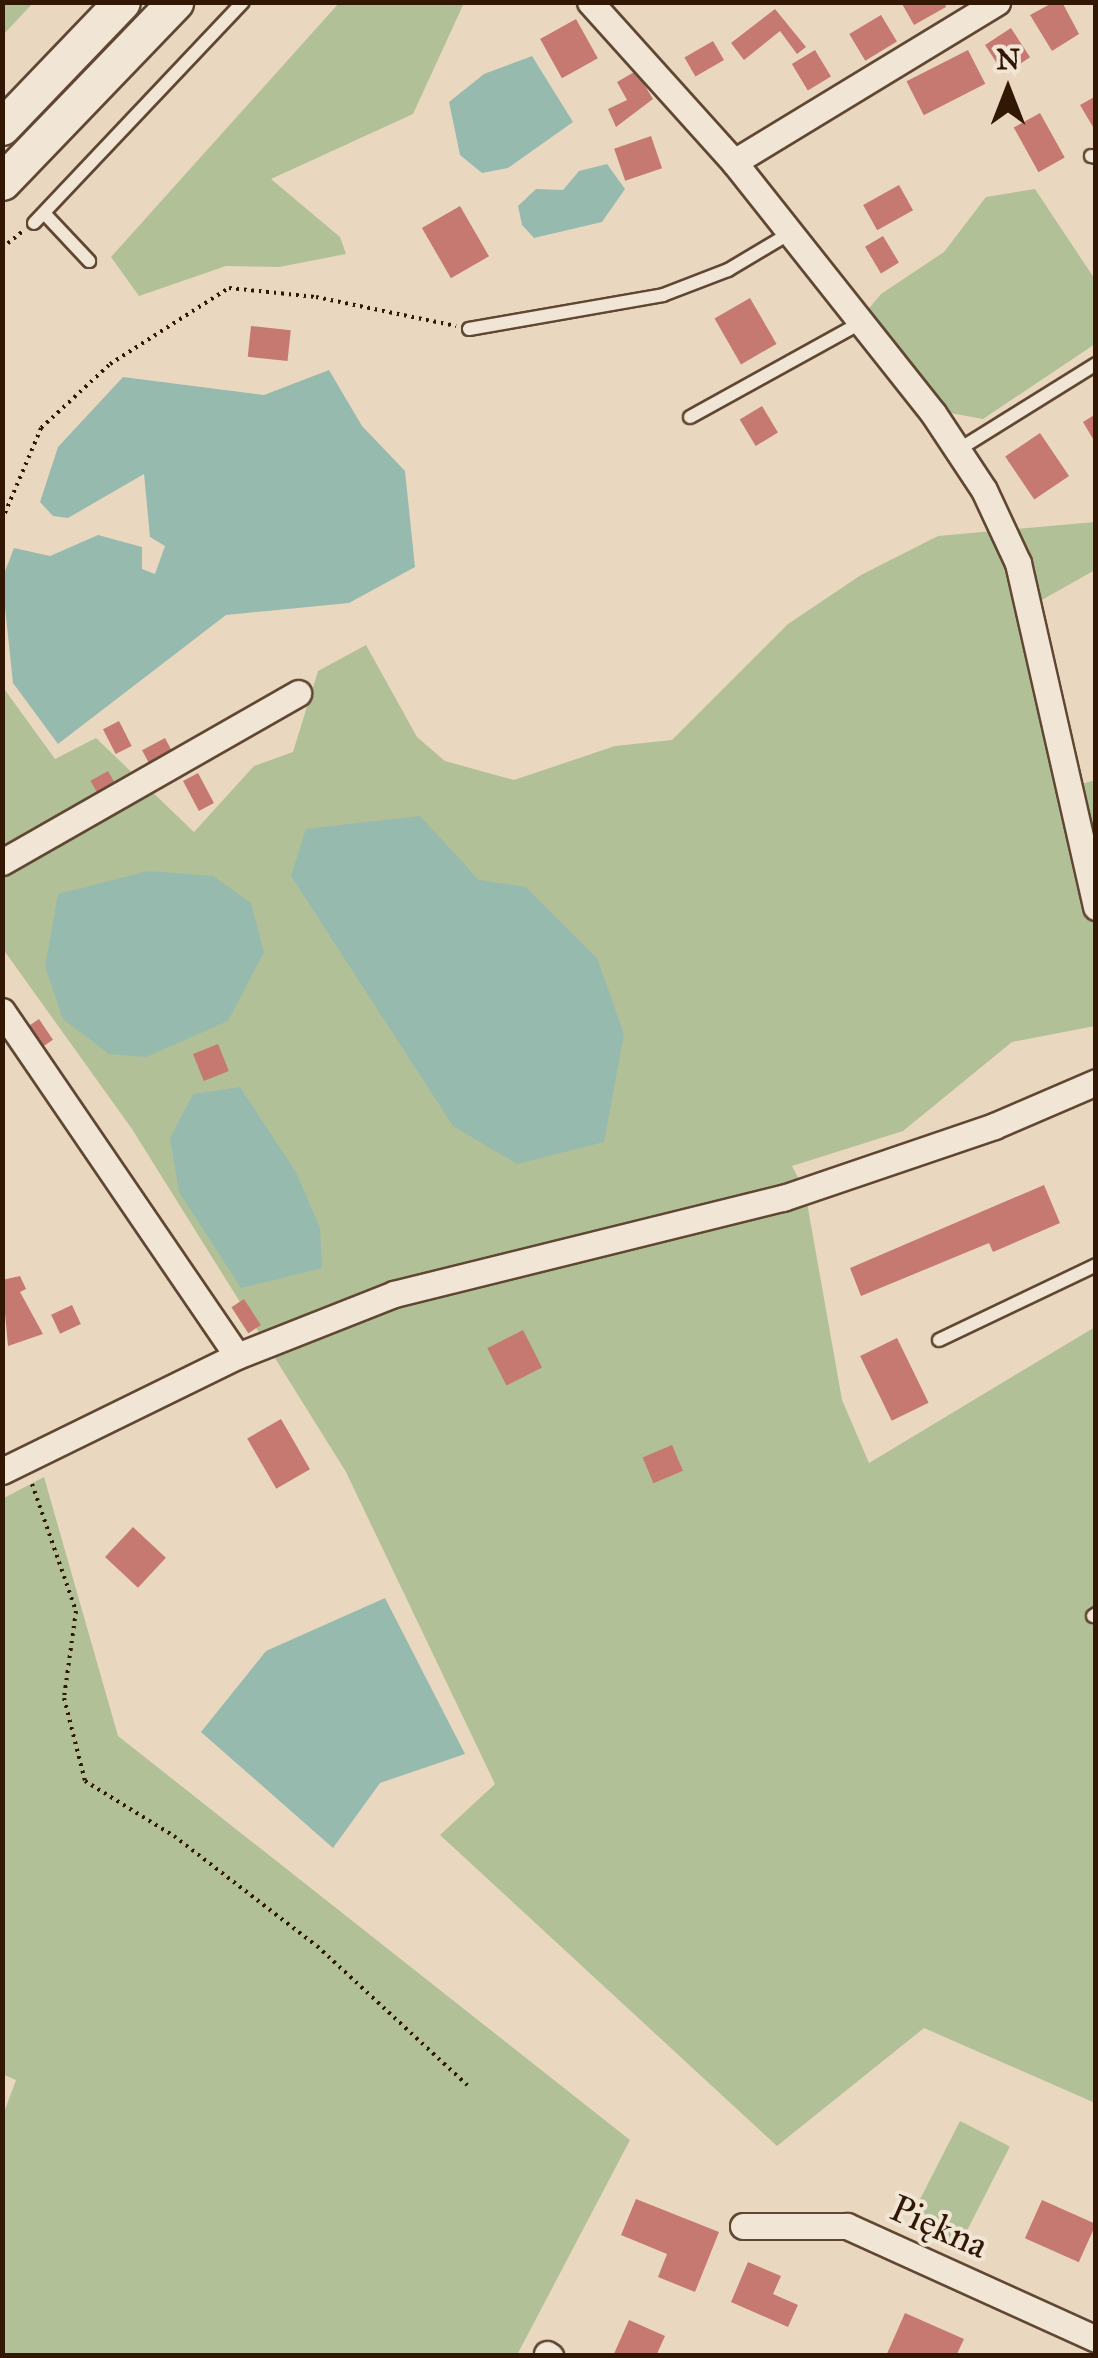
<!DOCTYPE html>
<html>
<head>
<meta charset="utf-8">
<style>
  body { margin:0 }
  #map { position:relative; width:1098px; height:2358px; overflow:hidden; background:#e9d8bf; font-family:"IM FELL Great Primer",serif }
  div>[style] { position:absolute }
  .green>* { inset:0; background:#b1c096; transform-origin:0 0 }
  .water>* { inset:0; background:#97baaf }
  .building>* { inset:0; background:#c67971; transform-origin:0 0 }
  .path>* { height:4px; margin-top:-2px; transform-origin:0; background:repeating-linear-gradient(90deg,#321704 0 2.5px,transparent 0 7.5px) }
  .roads { filter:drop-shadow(2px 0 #604733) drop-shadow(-2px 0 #604733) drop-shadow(0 2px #604733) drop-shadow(0 -2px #604733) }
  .service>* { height:12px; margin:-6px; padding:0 6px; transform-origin:6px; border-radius:6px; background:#f1e6d5 }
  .minor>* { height:25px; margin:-12.5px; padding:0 12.5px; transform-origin:12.5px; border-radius:12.5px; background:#f1e6d5 }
  .secondary>* { height:35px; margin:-17.5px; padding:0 17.5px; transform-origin:17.5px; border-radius:17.5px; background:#f1e6d5 }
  span { translate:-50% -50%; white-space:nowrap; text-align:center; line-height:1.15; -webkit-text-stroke:8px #f1e6d5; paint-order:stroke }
  .street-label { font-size:38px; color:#321704 }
  .frame { position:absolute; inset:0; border:5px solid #321704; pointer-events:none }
  .north { position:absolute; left:958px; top:40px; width:100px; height:100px; -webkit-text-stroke:8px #f1e6d5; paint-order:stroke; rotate:0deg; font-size:28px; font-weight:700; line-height:40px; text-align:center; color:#321704 }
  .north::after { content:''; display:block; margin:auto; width:35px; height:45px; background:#321704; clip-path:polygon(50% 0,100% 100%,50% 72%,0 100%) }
</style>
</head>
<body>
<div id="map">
  <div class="green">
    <div style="clip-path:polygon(3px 2px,33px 3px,3px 35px,2px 3px)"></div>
    <div style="clip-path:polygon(339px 3px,464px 3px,413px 114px,271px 179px,340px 237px,346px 254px,279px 267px,226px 266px,139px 296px,111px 257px)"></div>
    <div style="clip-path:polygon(1035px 189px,1094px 278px,1095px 344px,983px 419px,950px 413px,865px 313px,881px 294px,944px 252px,986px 197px)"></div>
    <div style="clip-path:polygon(1095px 522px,1095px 570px,1017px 614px,1059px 791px,1095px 780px,1095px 1026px,1012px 1042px,903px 1131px,792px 1166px,805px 1191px,842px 1400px,869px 1463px,1095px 1327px,1095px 2103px,924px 2028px,777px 2146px,440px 1835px,495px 1784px,346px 1472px,132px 1129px,3px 949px,2px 686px,55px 759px,96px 738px,194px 832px,254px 766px,293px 752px,318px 671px,366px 645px,417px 737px,445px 761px,514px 780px,615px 746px,672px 740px,788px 624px,861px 575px,938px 536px)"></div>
    <div style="clip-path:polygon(44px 1477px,118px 1736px,630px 2140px,517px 2355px,3px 2355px,3px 2115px,16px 2080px,2px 2074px,2px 1499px)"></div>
    <div style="left:960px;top:2121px;width:56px;height:116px;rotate:27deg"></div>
  </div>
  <div class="water">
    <div style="clip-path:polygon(532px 56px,573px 122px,508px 168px,482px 173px,460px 155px,449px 102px,484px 74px)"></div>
    <div style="clip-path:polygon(607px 164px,625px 189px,602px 222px,534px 238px,522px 225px,518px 206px,536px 189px,563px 190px,579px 171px)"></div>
    <div style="clip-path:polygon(329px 370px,362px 426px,405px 471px,415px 567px,349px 603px,226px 615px,58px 744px,13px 683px,2px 579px,14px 548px,50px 556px,98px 535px,142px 547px,142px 569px,155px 574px,165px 546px,150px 537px,144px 474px,68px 518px,53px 516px,40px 502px,58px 447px,123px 377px,264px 395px)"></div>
    <div style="clip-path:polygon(420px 816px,479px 880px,526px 887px,597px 958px,624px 1034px,604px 1142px,517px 1164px,453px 1126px,291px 876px,306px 829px)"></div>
    <div style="clip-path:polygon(148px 871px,213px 876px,251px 903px,264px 952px,228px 1021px,146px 1057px,109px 1054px,63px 1019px,45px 967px,58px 894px)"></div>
    <div style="clip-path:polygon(240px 1087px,296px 1172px,320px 1228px,322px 1268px,241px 1288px,179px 1192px,170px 1138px,193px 1094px)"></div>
    <div style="clip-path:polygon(385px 1598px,465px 1754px,380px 1783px,333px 1848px,201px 1732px,266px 1651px)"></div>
  </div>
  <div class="building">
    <div style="clip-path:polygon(901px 2px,944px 2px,946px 7px,914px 25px)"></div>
    <div style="clip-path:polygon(1054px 2px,1062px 2px,1079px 34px,1052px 51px,1030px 15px)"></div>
    <div style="clip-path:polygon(775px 9px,806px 47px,797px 54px,780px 31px,744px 60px,731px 43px)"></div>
    <div style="left:881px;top:15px;width:31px;height:37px;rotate:59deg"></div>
    <div style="left:576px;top:19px;width:45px;height:41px;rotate:61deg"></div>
    <div style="left:1011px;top:28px;width:35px;height:31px;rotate:57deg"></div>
    <div style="left:713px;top:41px;width:22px;height:33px;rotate:60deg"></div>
    <div style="left:815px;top:50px;width:31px;height:27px;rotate:59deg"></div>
    <div style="left:968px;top:50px;width:38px;height:69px;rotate:63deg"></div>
    <div style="clip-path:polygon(636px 71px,653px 99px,616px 127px,608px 109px,627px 100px,617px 82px)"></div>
    <div style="clip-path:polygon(1096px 96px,1096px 132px,1080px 105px)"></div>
    <div style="left:1040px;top:113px;width:51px;height:30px;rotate:61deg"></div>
    <div style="left:651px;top:136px;width:34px;height:39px;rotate:71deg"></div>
    <div style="left:899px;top:185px;width:29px;height:41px;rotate:61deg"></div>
    <div style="left:460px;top:206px;width:58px;height:44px;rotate:60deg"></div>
    <div style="left:883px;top:236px;width:31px;height:21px;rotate:59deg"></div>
    <div style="left:750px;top:298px;width:53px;height:41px;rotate:60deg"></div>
    <div style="left:251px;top:326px;width:40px;height:31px;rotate:6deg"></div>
    <div style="left:762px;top:406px;width:31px;height:26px;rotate:59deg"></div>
    <div style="clip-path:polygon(1096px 414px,1096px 444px,1083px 422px)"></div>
    <div style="left:1040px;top:433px;width:52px;height:42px;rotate:56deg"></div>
    <div style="left:119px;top:721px;width:28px;height:18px;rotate:63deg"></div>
    <div style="left:165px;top:738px;width:17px;height:26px;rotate:62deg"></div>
    <div style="left:108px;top:771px;width:13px;height:20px;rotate:61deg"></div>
    <div style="left:198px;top:773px;width:34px;height:17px;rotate:62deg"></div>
    <div style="left:39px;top:1019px;width:25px;height:16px;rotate:56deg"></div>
    <div style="left:218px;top:1044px;width:29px;height:27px;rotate:68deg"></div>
    <div style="clip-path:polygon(1044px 1185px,1060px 1223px,993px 1252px,989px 1243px,861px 1296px,850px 1268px)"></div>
    <div style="clip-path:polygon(20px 1276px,26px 1289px,20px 1292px,43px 1334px,8px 1346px,2px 1280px)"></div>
    <div style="left:244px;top:1299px;width:31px;height:15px;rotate:57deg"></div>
    <div style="left:72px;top:1305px;width:21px;height:23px;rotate:65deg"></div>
    <div style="left:523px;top:1330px;width:42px;height:40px;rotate:63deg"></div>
    <div style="left:897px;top:1338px;width:72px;height:41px;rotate:64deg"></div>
    <div style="left:281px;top:1419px;width:58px;height:39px;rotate:60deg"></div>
    <div style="left:672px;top:1445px;width:28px;height:32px;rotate:67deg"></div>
    <div style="left:133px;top:1527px;width:45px;height:41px;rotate:43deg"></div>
    <div style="clip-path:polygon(636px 2199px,719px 2232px,695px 2292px,658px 2277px,667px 2254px,621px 2235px)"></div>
    <div style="left:1042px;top:2200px;width:59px;height:42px;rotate:24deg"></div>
    <div style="clip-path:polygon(748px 2262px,781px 2276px,773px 2294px,798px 2305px,788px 2327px,731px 2302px)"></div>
    <div style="clip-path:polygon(905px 2313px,964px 2339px,956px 2356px,886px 2356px)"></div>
    <div style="clip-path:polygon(629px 2320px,665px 2336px,656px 2356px,613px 2356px)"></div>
  </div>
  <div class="path">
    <div style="left:2px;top:248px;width:26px;rotate:-39deg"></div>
    <div style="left:2px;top:520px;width:100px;rotate:-67deg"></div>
    <div style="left:41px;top:428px;width:94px;rotate:-42.8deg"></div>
    <div style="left:110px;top:364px;width:141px;rotate:-32.6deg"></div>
    <div style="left:229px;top:288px;width:87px;rotate:5.9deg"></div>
    <div style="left:316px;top:297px;width:143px;rotate:11.7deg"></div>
    <div style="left:32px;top:1484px;width:134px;rotate:70.9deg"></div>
    <div style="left:76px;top:1611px;width:88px;rotate:97.9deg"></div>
    <div style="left:64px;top:1698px;width:86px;rotate:75.8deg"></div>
    <div style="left:85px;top:1781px;width:105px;rotate:31.7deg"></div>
    <div style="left:174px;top:1836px;width:180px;rotate:37.6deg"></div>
    <div style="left:317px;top:1946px;width:205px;rotate:42.8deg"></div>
  </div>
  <div class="roads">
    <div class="service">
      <div style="left:1091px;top:156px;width:5px;rotate:11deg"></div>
      <div style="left:44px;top:213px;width:66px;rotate:46.8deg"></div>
      <div style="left:34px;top:223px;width:304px;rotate:-46.6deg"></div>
      <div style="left:469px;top:329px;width:197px;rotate:-9.9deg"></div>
      <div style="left:663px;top:295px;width:70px;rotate:-21deg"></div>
      <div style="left:728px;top:270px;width:72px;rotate:-30.8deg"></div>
      <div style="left:690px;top:417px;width:196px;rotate:-28.9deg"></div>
      <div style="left:958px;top:450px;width:163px;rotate:-31.9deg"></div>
      <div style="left:939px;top:1340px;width:174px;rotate:-25.5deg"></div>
      <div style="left:1093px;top:1616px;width:4px;rotate:-34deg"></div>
    </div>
    <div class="minor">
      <div style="left:590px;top:2px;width:215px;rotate:48deg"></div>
      <div style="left:734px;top:162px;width:320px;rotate:51.6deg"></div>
      <div style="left:933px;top:413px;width:92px;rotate:56.5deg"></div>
      <div style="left:984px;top:490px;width:81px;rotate:65deg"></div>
      <div style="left:1018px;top:563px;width:353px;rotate:77.2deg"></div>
      <div style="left:734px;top:162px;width:308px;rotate:-31.3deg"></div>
      <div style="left:2px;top:862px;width:341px;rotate:-29.7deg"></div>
      <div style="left:2px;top:1011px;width:417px;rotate:55.7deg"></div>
      <div style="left:2px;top:1471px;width:262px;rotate:-26.1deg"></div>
      <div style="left:237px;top:1356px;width:169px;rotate:-21.5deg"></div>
      <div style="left:394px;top:1294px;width:401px;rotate:-13.9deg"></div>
      <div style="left:783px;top:1198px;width:223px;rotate:-18.8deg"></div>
      <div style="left:994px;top:1126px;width:111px;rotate:-23.3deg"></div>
      <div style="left:743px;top:2226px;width:104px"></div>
      <div style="left:847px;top:2226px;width:273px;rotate:24.4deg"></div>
      <div style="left:547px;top:2354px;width:4px;rotate:34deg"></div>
    </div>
    <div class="secondary">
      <div style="left:2px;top:127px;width:173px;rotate:-46.2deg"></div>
      <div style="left:2px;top:182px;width:250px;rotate:-46.1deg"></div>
    </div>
  </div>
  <div class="street-label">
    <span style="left:939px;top:2227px;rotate:24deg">Piękna</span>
  </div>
  <div class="frame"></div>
  <div class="north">N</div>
</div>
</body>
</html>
